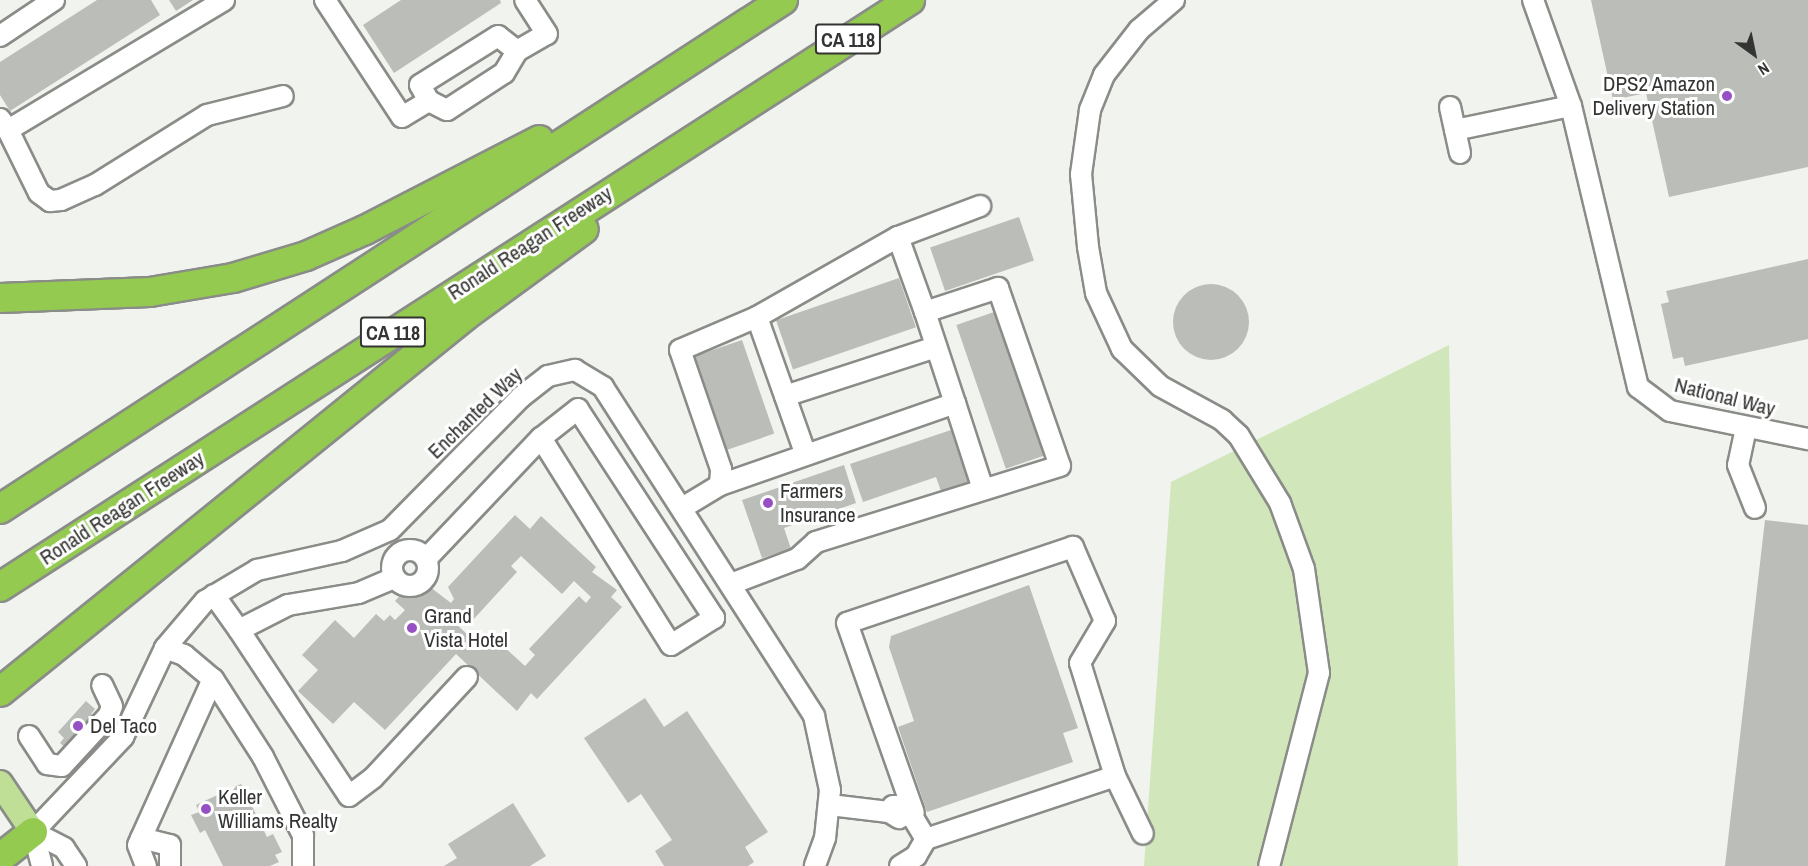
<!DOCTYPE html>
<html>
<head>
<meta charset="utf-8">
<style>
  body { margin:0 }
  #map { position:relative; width:1808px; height:866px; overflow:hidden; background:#f0f3ee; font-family:"Archivo Narrow",sans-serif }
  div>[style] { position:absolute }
  .green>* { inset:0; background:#d1e7bb }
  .building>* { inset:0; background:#babdb8; transform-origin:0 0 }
  .round { border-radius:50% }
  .roads { filter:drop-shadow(2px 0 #8a8c88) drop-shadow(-2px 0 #8a8c88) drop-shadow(0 2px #8a8c88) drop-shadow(0 -2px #8a8c88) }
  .minor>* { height:20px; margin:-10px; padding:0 10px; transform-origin:10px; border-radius:10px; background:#fff }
  .minor>.ring { margin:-10px; padding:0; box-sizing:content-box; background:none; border:20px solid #fff; border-radius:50% }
  .major>* { height:24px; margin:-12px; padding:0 12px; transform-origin:12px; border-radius:12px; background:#bedf95 }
  .highway>* { height:28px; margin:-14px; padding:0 14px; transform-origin:14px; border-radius:14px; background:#93ca4f }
  .dots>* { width:16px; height:16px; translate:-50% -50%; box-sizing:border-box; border:3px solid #fff; border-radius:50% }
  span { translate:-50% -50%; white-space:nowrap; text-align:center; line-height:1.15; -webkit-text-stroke:6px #fff; paint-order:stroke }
  .shield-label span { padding:2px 4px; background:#fff; border:2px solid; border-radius:4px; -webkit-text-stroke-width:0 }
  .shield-label { font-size:20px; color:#343533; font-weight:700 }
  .poi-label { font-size:21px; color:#343533 }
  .right { translate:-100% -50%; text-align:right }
  .left { translate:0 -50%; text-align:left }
  .street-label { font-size:21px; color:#343533 }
  .north { position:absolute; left:1724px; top:24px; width:60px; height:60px; -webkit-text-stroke:4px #fff; paint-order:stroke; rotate:147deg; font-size:16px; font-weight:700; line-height:24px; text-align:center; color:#343533 }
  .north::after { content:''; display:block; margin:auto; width:21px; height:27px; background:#343533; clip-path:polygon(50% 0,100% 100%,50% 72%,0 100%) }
</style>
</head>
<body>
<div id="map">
  <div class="green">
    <div style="clip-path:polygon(1449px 345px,1458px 866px,1144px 866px,1171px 482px)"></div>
  </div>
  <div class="building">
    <div style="clip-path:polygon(97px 0,151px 0,160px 15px,10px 111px,0 95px,0 62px)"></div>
    <div style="clip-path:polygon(169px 0,193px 0,176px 11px)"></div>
    <div style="clip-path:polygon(401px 0,500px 0,501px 3px,394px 73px,363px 25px)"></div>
    <div style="clip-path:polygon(1591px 0,1808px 0,1808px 167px,1669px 197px,1646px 93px,1613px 100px)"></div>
    <div style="left:1019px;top:217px;width:46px;height:94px;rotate:71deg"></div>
    <div style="clip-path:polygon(1808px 259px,1808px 339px,1685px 366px,1683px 357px,1673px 359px,1661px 304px,1669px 302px,1666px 291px)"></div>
    <div style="left:899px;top:278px;width:52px;height:130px;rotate:71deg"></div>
    <div class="round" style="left:1173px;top:284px;width:76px;height:76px"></div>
    <div style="left:997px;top:311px;width:152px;height:43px;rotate:71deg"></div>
    <div style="left:742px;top:340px;width:99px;height:51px;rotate:71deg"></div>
    <div style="clip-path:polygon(951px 430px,969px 484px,942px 494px,936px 477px,863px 502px,850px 464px)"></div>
    <div style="clip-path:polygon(844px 465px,856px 503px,784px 528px,791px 549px,762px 558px,742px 500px)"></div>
    <div style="clip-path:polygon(evenodd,515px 515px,530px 529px,541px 516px,596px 567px,592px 572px,617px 590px,611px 597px,622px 607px,537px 699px,531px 693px,517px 711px,456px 654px,385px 730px,354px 702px,333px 724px,298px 691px,318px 670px,302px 655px,335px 620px,354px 638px,376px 614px,384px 621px,390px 615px,395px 620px,405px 610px,395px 601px,417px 577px,451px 603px,454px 599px,448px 587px,515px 515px,521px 556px,562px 594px,574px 581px,591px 597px,586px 603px,579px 596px,529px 649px,535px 655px,525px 666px,490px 634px,481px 644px,474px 641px,451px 619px,459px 611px,471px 622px,517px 572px,511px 566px,521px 556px)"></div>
    <div style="clip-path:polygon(1765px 520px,1808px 525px,1808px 866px,1725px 866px)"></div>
    <div style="clip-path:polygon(1029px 585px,1078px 728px,1063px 733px,1073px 762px,927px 812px,898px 727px,914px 721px,889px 647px,891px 636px)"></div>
    <div style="clip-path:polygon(645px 698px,664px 727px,687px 711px,768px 832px,745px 847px,754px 862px,748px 866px,664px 866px,655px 851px,672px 840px,641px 794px,628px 803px,584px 738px)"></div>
    <div style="clip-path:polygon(86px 701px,95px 709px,91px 714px,97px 719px,69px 751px,60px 743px,64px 738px,58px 732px)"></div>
    <div style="clip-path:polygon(241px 784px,267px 837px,273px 834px,282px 852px,275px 855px,279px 862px,270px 866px,223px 866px,205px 830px,200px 833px,191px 815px,199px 812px,196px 805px)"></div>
    <div style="clip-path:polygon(513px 803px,546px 856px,530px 866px,444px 866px,457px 858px,448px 844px)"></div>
  </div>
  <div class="roads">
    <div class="minor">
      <div style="left:325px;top:0;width:140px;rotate:56.7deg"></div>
      <div style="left:402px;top:117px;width:31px;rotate:-31deg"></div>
      <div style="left:1174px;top:0;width:46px;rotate:139.4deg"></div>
      <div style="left:1139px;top:30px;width:57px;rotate:127.9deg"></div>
      <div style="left:1104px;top:75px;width:38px;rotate:112deg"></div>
      <div style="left:1090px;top:110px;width:65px;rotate:98deg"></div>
      <div style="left:1081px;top:174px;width:73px;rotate:84.5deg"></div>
      <div style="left:1088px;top:247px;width:47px;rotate:80.1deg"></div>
      <div style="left:1096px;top:293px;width:62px;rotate:65.1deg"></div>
      <div style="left:1122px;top:349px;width:53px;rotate:44.2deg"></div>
      <div style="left:1160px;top:386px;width:71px;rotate:28.7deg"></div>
      <div style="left:1222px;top:420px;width:23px;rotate:43deg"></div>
      <div style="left:1239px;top:436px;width:79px;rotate:58.5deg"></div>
      <div style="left:1280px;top:503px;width:70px;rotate:70deg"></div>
      <div style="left:1304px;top:569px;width:105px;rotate:81.8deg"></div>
      <div style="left:1319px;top:673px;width:199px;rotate:104.5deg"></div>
      <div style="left:0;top:36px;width:65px;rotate:-33.7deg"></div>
      <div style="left:517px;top:51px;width:24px;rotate:-142deg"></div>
      <div style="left:498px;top:36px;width:92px;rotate:147.9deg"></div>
      <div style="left:420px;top:85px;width:18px;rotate:61deg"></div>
      <div style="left:429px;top:101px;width:20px;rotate:27deg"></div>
      <div style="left:447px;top:110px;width:68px;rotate:-33deg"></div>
      <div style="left:504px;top:73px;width:26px;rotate:-59deg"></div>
      <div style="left:517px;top:51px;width:34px;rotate:-30deg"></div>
      <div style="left:547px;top:34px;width:40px;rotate:-122.9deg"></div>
      <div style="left:1571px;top:106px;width:289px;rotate:76.6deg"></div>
      <div style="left:1638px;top:387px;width:40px;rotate:37deg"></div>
      <div style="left:1670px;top:411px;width:141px;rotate:11.5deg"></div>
      <div style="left:1450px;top:107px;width:47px;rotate:77.7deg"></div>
      <div style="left:0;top:119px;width:14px;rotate:54deg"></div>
      <div style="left:8px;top:130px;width:252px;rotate:-31deg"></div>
      <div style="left:8px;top:130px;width:70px;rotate:63.8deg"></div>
      <div style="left:39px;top:193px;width:14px;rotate:36deg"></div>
      <div style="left:50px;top:201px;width:11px;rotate:-5deg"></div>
      <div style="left:61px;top:200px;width:37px;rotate:-24deg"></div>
      <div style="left:95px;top:185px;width:132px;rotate:-32deg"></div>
      <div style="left:207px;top:115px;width:78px;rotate:-14deg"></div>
      <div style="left:1455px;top:130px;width:118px;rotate:-11.7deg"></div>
      <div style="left:1571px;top:106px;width:113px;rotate:-109.7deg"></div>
      <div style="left:898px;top:237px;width:88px;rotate:-20.7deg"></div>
      <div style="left:925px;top:312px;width:96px;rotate:71.8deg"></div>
      <div style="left:757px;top:317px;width:146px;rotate:70.5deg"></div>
      <div style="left:785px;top:396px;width:159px;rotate:-18deg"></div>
      <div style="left:1746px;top:428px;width:38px;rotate:102deg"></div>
      <div style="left:1738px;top:465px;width:46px;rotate:68.4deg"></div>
      <div style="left:720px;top:485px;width:249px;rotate:-19.2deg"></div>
      <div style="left:955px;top:403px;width:90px;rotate:72deg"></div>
      <div style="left:682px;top:508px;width:44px;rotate:-31.2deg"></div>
      <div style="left:720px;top:485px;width:16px;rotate:-86deg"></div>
      <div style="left:721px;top:469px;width:126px;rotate:-109deg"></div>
      <div style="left:680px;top:350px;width:84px;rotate:-23.2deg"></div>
      <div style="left:757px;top:317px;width:162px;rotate:-29.6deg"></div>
      <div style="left:898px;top:237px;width:80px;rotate:70.2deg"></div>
      <div style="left:925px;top:312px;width:77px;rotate:-18.2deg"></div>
      <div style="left:998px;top:288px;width:188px;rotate:70.8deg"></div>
      <div style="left:1060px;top:466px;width:256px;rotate:162.7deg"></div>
      <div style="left:816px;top:542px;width:25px;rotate:138deg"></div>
      <div style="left:797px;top:559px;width:71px;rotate:159.3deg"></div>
      <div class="ring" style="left:392px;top:550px;width:16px;height:16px"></div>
      <div style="left:426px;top:559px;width:167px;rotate:-46.5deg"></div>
      <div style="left:541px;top:438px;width:244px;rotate:57.9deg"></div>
      <div style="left:671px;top:645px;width:51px;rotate:-32.1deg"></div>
      <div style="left:714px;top:618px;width:249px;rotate:-123.1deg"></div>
      <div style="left:578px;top:409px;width:47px;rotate:141.9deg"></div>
      <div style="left:394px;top:578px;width:38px;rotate:157deg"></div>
      <div style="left:359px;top:593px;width:72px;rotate:170.4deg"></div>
      <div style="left:288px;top:605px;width:55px;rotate:153deg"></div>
      <div style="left:239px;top:630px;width:199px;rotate:56.5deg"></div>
      <div style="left:349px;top:796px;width:30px;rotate:-37deg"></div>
      <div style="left:373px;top:778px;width:138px;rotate:-47.1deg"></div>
      <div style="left:214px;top:595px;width:43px;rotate:54.5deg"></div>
      <div style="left:165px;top:648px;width:20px;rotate:20deg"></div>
      <div style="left:184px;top:655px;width:38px;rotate:40deg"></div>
      <div style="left:213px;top:679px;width:93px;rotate:57.3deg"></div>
      <div style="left:263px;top:757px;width:88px;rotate:62.9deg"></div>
      <div style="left:303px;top:835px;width:31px;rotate:90deg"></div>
      <div style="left:29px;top:736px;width:33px;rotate:57deg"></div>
      <div style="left:47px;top:764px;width:15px;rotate:8deg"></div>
      <div style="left:62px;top:766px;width:69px;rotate:-47.3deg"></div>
      <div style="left:109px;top:715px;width:9px;rotate:-72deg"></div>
      <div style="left:112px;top:706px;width:23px;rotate:-115deg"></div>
      <div style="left:1115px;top:776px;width:64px;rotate:64.2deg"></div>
      <div style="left:830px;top:805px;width:59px;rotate:6.8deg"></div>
      <div style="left:889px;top:812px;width:12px;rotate:31deg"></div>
      <div style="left:889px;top:812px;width:7px;rotate:-56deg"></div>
      <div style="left:893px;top:806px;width:13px"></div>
      <div style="left:906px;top:806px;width:39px;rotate:59deg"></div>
      <div style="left:926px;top:839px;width:199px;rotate:-18.4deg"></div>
      <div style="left:1115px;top:776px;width:118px;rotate:-107.2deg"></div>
      <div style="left:1080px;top:663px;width:49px;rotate:-59.2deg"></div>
      <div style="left:1105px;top:621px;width:81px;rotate:-113.4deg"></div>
      <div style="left:1073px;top:547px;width:238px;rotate:161.4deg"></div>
      <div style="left:847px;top:623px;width:201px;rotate:70.6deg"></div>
      <div style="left:33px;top:832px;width:131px;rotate:-46.5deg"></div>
      <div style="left:123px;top:737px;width:98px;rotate:-64.7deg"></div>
      <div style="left:165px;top:648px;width:62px;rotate:-49.6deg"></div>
      <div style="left:205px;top:601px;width:61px;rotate:-30.8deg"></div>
      <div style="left:257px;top:570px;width:87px;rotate:-12.6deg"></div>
      <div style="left:342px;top:551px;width:52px;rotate:-23.6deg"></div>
      <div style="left:390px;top:530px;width:187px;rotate:-45.4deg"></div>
      <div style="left:521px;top:397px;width:34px;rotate:-38deg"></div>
      <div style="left:548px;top:376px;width:28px;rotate:-13deg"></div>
      <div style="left:575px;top:370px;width:33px;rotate:31deg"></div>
      <div style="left:603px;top:387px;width:391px;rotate:57.3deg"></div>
      <div style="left:814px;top:716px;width:76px;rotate:77.8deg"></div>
      <div style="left:830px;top:790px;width:48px;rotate:95.9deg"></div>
      <div style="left:825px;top:838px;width:30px;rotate:110deg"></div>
      <div style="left:33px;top:832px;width:35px;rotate:27deg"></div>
      <div style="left:64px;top:848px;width:22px;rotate:56deg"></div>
      <div style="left:33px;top:832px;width:35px;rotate:75deg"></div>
      <div style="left:141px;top:838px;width:30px;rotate:14deg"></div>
      <div style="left:170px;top:845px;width:21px;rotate:90deg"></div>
      <div style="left:146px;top:866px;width:22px;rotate:-111deg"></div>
      <div style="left:138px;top:845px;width:182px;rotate:-65.7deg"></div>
      <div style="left:900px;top:866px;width:19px;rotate:-32deg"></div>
      <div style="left:916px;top:856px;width:20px;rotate:-60deg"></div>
    </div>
    <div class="major">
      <div style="left:0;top:783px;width:59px;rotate:56deg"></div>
    </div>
    <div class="highway">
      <div style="left:0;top:298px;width:150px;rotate:-2.3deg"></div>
      <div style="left:150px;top:292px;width:84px;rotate:-9.6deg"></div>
      <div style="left:233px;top:278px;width:76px;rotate:-16.8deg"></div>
      <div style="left:306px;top:256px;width:64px;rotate:-23.8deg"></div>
      <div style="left:365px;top:230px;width:196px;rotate:-27.3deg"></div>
      <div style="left:0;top:509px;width:934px;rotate:-33.03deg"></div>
      <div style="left:0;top:587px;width:1083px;rotate:-32.82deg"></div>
      <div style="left:0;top:692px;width:598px;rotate:-38.96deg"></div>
      <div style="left:465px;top:316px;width:147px;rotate:-36.2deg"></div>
      <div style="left:0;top:858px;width:42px;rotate:-38.2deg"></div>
    </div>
  </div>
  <div class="dots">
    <div style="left:1727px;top:96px;background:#9650c4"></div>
    <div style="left:768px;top:503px;background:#9650c4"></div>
    <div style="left:412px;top:628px;background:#9650c4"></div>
    <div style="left:78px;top:726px;background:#9650c4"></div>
    <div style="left:206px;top:809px;background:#9650c4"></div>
  </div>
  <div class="shield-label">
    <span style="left:848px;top:39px">CA 118</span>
    <span style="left:393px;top:332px">CA 118</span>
  </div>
  <div class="poi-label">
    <span class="right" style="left:1715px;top:96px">DPS2 Amazon<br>Delivery Station</span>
    <span class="left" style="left:780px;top:503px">Farmers<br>Insurance</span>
    <span class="left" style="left:424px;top:628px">Grand<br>Vista Hotel</span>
    <span class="left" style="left:90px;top:726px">Del Taco</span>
    <span class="left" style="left:218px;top:809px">Keller<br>Williams Realty</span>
  </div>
  <div class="street-label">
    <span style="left:530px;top:243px;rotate:-33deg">Ronald Reagan Freeway</span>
    <span style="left:1725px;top:397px;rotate:14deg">National Way</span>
    <span style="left:475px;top:413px;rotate:-44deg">Enchanted Way</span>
    <span style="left:122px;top:508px;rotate:-33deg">Ronald Reagan Freeway</span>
  </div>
  <div class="north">N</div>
</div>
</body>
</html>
